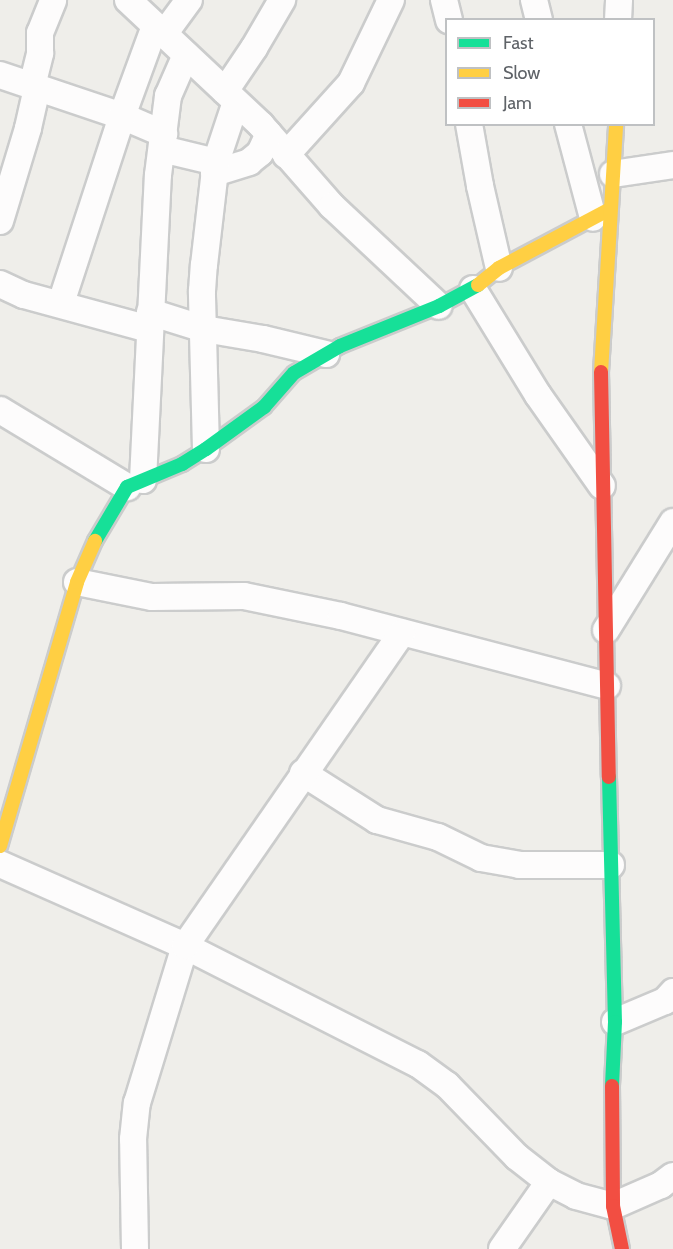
<!DOCTYPE html>
<html>
<head>
<meta charset="utf-8">
<style>
  body { margin:0 }
  #map { position:relative; width:673px; height:1249px; overflow:hidden; background:#efeeea; font-family:Cabin,sans-serif }
  div>[style] { position:absolute }
  .roads { filter:drop-shadow(2px 0 #cbcccc) drop-shadow(-2px 0 #cbcccc) drop-shadow(0 2px #cbcccc) drop-shadow(0 -2px #cbcccc) }
  .street>* { height:26px; margin:-13px; padding:0 13px; transform-origin:13px; border-radius:13px; background:#fdfcfc }
  .fast>* { height:14px; margin:-7px; padding:0 7px; transform-origin:7px; border-radius:7px; background:#16e098 }
  .slow>* { height:14px; margin:-7px; padding:0 7px; transform-origin:7px; border-radius:7px; background:#ffcf43 }
  .jam>* { height:14px; margin:-7px; padding:0 7px; transform-origin:7px; border-radius:7px; background:#f24e42 }
  span { translate:-50% -50%; white-space:nowrap; text-align:center; line-height:1.15; -webkit-text-stroke:4.5px #fff; paint-order:stroke }
  .legend { position:absolute; left:445px; top:18px; width:210px; height:108px; box-sizing:border-box; background:#fff; border:2px solid #bfc1c3; margin:0; padding:8px 10px; list-style:none; font-size:18px; color:#5f6368 }
  .legend li { display:flex; align-items:center; gap:12px; height:30px }
  .legend b { width:30px; border:2px solid #bfc1c3 }
</style>
</head>
<body>
<div id="map">
  <div class="roads">
    <div class="street">
      <div style="left:128px;top:0;width:183px;rotate:43.2deg"></div>
      <div style="left:261px;top:125px;width:108px;rotate:48.8deg"></div>
      <div style="left:332px;top:206px;width:146px;rotate:43.1deg"></div>
      <div style="left:444px;top:0;width:21px;rotate:76deg"></div>
      <div style="left:534px;top:0;width:21px;rotate:76deg"></div>
      <div style="left:618px;top:20px;width:20px;rotate:-87deg"></div>
      <div style="left:164px;top:34px;width:42px;rotate:-53.7deg"></div>
      <div style="left:0;top:75px;width:129px;rotate:18.6deg"></div>
      <div style="left:122px;top:116px;width:46px;rotate:23.2deg"></div>
      <div style="left:32px;top:86px;width:34px;rotate:-76deg"></div>
      <div style="left:40px;top:53px;width:20px;rotate:-90deg"></div>
      <div style="left:40px;top:33px;width:35px;rotate:-68deg"></div>
      <div style="left:225px;top:91px;width:52px;rotate:-56deg"></div>
      <div style="left:254px;top:48px;width:56px;rotate:-59.7deg"></div>
      <div style="left:469px;top:124px;width:63px;rotate:79.9deg"></div>
      <div style="left:480px;top:186px;width:84px;rotate:77deg"></div>
      <div style="left:568px;top:124px;width:97px;rotate:75.1deg"></div>
      <div style="left:162px;top:149px;width:56px;rotate:13.5deg"></div>
      <div style="left:286px;top:155px;width:97px;rotate:-47.9deg"></div>
      <div style="left:351px;top:83px;width:92px;rotate:-64.3deg"></div>
      <div style="left:214px;top:173px;width:37px;rotate:-17deg"></div>
      <div style="left:249px;top:162px;width:14px;rotate:-39deg"></div>
      <div style="left:260px;top:153px;width:21px;rotate:-65deg"></div>
      <div style="left:613px;top:174px;width:61px;rotate:-8.5deg"></div>
      <div style="left:0;top:221px;width:97px;rotate:-73.2deg"></div>
      <div style="left:28px;top:128px;width:41px;rotate:-77.3deg"></div>
      <div style="left:0;top:284px;width:26px;rotate:25deg"></div>
      <div style="left:24px;top:295px;width:130px;rotate:15.2deg"></div>
      <div style="left:473px;top:289px;width:124px;rotate:58.5deg"></div>
      <div style="left:538px;top:395px;width:111px;rotate:54.9deg"></div>
      <div style="left:61px;top:303px;width:197px;rotate:-71.9deg"></div>
      <div style="left:122px;top:116px;width:96px;rotate:-69.9deg"></div>
      <div style="left:150px;top:312px;width:57px;rotate:17.5deg"></div>
      <div style="left:204px;top:329px;width:60px;rotate:9.6deg"></div>
      <div style="left:263px;top:339px;width:65px;rotate:13.4deg"></div>
      <div style="left:0;top:410px;width:149px;rotate:31.2deg"></div>
      <div style="left:206px;top:449px;width:158px;rotate:-91.5deg"></div>
      <div style="left:202px;top:291px;width:26px;rotate:-86deg"></div>
      <div style="left:204px;top:265px;width:104px;rotate:-83.4deg"></div>
      <div style="left:216px;top:162px;width:63px;rotate:-71.6deg"></div>
      <div style="left:143px;top:480px;width:305px;rotate:-87.2deg"></div>
      <div style="left:158px;top:175px;width:80px;rotate:-82.8deg"></div>
      <div style="left:168px;top:96px;width:45px;rotate:-66.3deg"></div>
      <div style="left:77px;top:582px;width:76px;rotate:11.3deg"></div>
      <div style="left:152px;top:597px;width:92px;rotate:-0.6deg"></div>
      <div style="left:244px;top:596px;width:99px;rotate:11.7deg"></div>
      <div style="left:341px;top:616px;width:275px;rotate:14.7deg"></div>
      <div style="left:606px;top:630px;width:127px;rotate:-58.2deg"></div>
      <div style="left:303px;top:773px;width:88px;rotate:32.4deg"></div>
      <div style="left:377px;top:820px;width:63px;rotate:15.6deg"></div>
      <div style="left:438px;top:837px;width:48px;rotate:26deg"></div>
      <div style="left:481px;top:858px;width:39px;rotate:10deg"></div>
      <div style="left:519px;top:865px;width:92px"></div>
      <div style="left:0;top:864px;width:202px;rotate:23.9deg"></div>
      <div style="left:185px;top:946px;width:261px;rotate:26.9deg"></div>
      <div style="left:418px;top:1064px;width:36px;rotate:36deg"></div>
      <div style="left:447px;top:1085px;width:100px;rotate:45.8deg"></div>
      <div style="left:517px;top:1157px;width:41px;rotate:38deg"></div>
      <div style="left:549px;top:1182px;width:30px;rotate:27deg"></div>
      <div style="left:576px;top:1196px;width:38px;rotate:15deg"></div>
      <div style="left:613px;top:1206px;width:52px;rotate:-23.6deg"></div>
      <div style="left:661px;top:1185px;width:15px;rotate:-37deg"></div>
      <div style="left:615px;top:1022px;width:54px;rotate:-22.8deg"></div>
      <div style="left:665px;top:1001px;width:12px;rotate:-48deg"></div>
      <div style="left:135px;top:1249px;width:110px;rotate:-91deg"></div>
      <div style="left:133px;top:1139px;width:36px;rotate:-84deg"></div>
      <div style="left:137px;top:1103px;width:164px;rotate:-73deg"></div>
      <div style="left:185px;top:946px;width:381px;rotate:-55.3deg"></div>
      <div style="left:502px;top:1249px;width:82px;rotate:-55deg"></div>
    </div>
    <div class="fast">
      <div style="left:95px;top:541px;width:63px;rotate:-59.3deg"></div>
      <div style="left:127px;top:487px;width:60px;rotate:-22.7deg"></div>
      <div style="left:182px;top:464px;width:28px;rotate:-32deg"></div>
      <div style="left:206px;top:449px;width:72px;rotate:-35.9deg"></div>
      <div style="left:264px;top:407px;width:45px;rotate:-48.6deg"></div>
      <div style="left:294px;top:373px;width:53px;rotate:-30.4deg"></div>
      <div style="left:340px;top:346px;width:107px;rotate:-22deg"></div>
      <div style="left:439px;top:306px;width:44px;rotate:-28.3deg"></div>
      <div style="left:609px;top:777px;width:245px;rotate:88.6deg"></div>
      <div style="left:615px;top:1022px;width:64px;rotate:92.7deg"></div>
    </div>
    <div class="slow">
      <div style="left:478px;top:285px;width:27px;rotate:-39deg"></div>
      <div style="left:499px;top:268px;width:126px;rotate:-28deg"></div>
      <div style="left:601px;top:372px;width:248px;rotate:-86.5deg"></div>
      <div style="left:0;top:846px;width:275px;rotate:-73.7deg"></div>
      <div style="left:77px;top:582px;width:45px;rotate:-66.3deg"></div>
    </div>
    <div class="jam">
      <div style="left:601px;top:372px;width:405px;rotate:88.9deg"></div>
      <div style="left:612px;top:1086px;width:120px;rotate:89.5deg"></div>
      <div style="left:613px;top:1206px;width:44px;rotate:78.2deg"></div>
    </div>
  </div>
  <ul class="legend">
  <li><b style="height:8px;background:#16e098"></b>Fast</li>
  <li><b style="height:8px;background:#ffcf43"></b>Slow</li>
  <li><b style="height:8px;background:#f24e42"></b>Jam</li>
  </ul>
</div>
</body>
</html>
